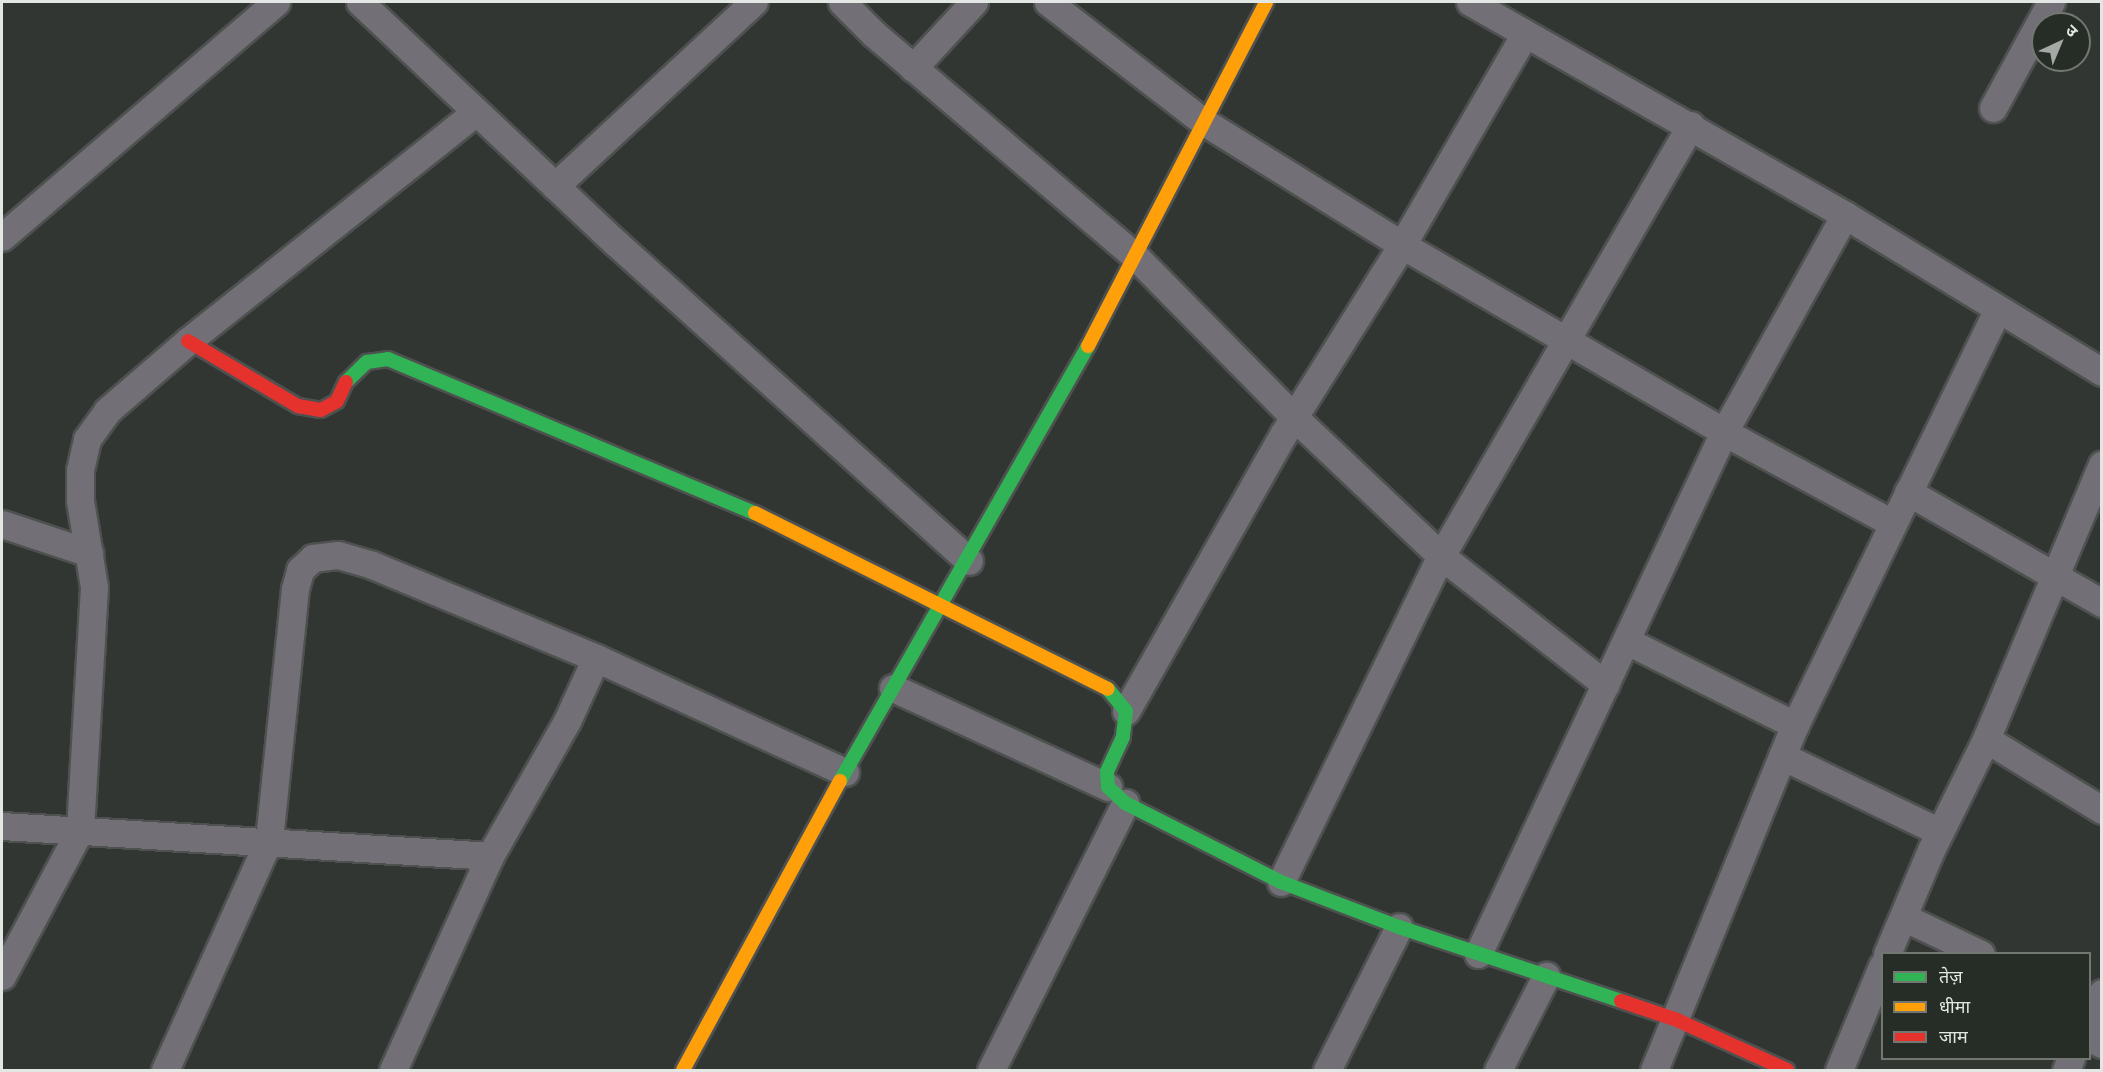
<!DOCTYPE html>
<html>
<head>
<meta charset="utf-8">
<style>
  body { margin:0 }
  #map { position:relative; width:2103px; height:1072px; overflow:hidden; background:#313632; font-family:"IBM Plex Sans","Noto Sans Devanagari",sans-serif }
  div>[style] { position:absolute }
  .roads { filter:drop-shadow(2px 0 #4e514f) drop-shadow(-2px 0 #4e514f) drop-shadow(0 2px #4e514f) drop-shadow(0 -2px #4e514f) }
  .street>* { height:27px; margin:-13.5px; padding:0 13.5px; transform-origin:13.5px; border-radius:13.5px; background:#726f77 }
  .fast>* { height:14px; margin:-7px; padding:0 7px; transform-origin:7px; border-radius:7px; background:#30b455 }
  .slow>* { height:14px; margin:-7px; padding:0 7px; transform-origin:7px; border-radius:7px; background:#ff9f0a }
  .jam>* { height:14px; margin:-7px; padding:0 7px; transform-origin:7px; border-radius:7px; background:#e5322d }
  span { translate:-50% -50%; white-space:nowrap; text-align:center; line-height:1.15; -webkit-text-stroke:6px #262d27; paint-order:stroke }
  .frame { position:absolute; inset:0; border:3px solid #e3e7e3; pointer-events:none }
  .legend { position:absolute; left:1881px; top:952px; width:210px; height:108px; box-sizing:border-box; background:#262d27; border:2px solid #727772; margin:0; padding:8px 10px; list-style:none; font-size:18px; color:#e3e7e3 }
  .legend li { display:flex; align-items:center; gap:12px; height:30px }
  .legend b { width:30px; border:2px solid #727772 }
  .north { position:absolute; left:2031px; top:12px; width:60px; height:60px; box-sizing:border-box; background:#262d27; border:2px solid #727772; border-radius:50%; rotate:44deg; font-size:16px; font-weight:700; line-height:24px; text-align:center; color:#e3e7e3 }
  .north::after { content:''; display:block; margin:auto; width:21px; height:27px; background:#a5a9a5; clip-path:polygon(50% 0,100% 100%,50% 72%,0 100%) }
</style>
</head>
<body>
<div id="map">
  <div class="roads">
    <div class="street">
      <div style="left:360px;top:2px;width:352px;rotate:43.3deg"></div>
      <div style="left:616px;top:243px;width:475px;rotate:42deg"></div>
      <div style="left:842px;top:2px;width:45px;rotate:45deg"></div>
      <div style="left:874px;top:34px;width:345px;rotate:40.4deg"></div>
      <div style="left:1137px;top:258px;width:223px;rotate:45.4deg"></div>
      <div style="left:1294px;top:417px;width:202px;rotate:43.4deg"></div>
      <div style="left:1441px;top:556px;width:209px;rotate:38deg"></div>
      <div style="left:1048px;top:2px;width:197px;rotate:37.6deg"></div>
      <div style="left:1204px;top:122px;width:233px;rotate:31.8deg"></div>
      <div style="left:1402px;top:245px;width:372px;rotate:30.1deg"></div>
      <div style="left:1724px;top:432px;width:191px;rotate:28.4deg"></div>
      <div style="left:1470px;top:2px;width:431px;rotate:29.6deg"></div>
      <div style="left:1845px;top:215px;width:301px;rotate:31.4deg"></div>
      <div style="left:913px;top:68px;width:90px;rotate:-47.3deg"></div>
      <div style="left:1993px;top:108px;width:121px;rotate:-61.3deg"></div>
      <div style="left:555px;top:186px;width:271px;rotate:-42.8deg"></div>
      <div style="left:2px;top:237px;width:361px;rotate:-40.6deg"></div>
      <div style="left:1908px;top:492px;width:224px;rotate:29.8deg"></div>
      <div style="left:2px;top:524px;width:92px;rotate:18.4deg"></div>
      <div style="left:1627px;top:641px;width:188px;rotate:26.6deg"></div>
      <div style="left:893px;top:688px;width:237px;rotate:24.7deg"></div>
      <div style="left:1126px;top:711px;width:320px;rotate:-60.4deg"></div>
      <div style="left:1284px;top:433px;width:222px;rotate:-57.9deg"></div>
      <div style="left:1402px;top:245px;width:244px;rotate:-59.8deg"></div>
      <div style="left:1986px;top:739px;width:136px;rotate:31.5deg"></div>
      <div style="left:1782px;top:756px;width:175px;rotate:25.7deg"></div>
      <div style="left:2px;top:826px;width:489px;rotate:3.5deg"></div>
      <div style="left:1281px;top:882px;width:363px;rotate:-63.9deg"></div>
      <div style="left:1441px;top:556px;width:498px;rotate:-59.9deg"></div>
      <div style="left:1903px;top:917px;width:86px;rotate:25.4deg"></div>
      <div style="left:1478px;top:954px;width:577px;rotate:-64.77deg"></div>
      <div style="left:1724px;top:432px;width:248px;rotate:-60.9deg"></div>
      <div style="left:1887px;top:954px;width:113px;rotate:-67.1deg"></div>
      <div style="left:1931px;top:850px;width:124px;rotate:-63.6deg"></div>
      <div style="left:1986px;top:739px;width:298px;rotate:-67.1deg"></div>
      <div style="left:2px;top:976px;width:166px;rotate:-61.9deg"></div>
      <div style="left:80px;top:830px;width:243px;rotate:-86.7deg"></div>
      <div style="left:94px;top:587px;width:87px;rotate:-99.2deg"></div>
      <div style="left:80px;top:501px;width:31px;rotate:-90deg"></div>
      <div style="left:80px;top:470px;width:32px;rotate:-77deg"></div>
      <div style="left:87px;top:439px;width:34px;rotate:-54deg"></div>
      <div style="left:107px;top:411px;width:107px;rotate:-40.8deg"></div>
      <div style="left:188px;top:341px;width:368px;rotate:-38.5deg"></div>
      <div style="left:2090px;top:1019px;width:29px;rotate:-65deg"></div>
      <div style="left:2090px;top:1038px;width:13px;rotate:27deg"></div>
      <div style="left:165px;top:1070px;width:252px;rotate:-65.7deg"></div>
      <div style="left:269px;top:840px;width:252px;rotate:-84.1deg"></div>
      <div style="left:295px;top:589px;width:20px;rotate:-75deg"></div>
      <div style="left:300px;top:570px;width:18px;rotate:-43deg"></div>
      <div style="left:313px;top:558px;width:25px;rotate:-7deg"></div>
      <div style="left:338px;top:555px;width:35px;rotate:16deg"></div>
      <div style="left:372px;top:565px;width:243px;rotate:22.5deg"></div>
      <div style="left:596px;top:658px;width:274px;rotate:24.6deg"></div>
      <div style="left:393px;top:1070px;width:235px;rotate:-65.6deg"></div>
      <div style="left:490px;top:856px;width:155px;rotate:-60.3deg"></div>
      <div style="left:567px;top:721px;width:69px;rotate:-65.3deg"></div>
      <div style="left:991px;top:1070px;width:299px;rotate:-63.3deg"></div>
      <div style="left:1327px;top:1070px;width:160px;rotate:-63.3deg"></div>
      <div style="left:1498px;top:1070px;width:106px;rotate:-62.9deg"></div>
      <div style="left:1654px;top:1070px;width:373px;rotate:-67.8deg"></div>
      <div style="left:1795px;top:725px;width:462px;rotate:-64deg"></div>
      <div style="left:1839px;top:1070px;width:113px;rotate:-67.5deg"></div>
      <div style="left:2066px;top:1070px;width:13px;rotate:-67deg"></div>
    </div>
    <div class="fast">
      <div style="left:346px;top:382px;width:29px;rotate:-44deg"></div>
      <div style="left:367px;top:362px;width:21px;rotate:-8deg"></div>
      <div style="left:388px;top:359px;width:398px;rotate:22.8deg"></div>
      <div style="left:1108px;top:689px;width:28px;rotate:51deg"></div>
      <div style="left:1126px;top:711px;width:26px;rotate:97deg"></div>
      <div style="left:1123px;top:737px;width:38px;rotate:115deg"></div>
      <div style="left:1107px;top:772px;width:15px;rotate:86deg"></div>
      <div style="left:1108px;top:787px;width:23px;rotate:43deg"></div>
      <div style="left:1125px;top:803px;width:175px;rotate:26.9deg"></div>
      <div style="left:1281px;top:882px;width:126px;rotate:20.9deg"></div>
      <div style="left:1399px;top:927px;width:234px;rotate:18.4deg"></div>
      <div style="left:840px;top:781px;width:501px;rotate:-60.31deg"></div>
    </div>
    <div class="slow">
      <div style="left:1088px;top:346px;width:387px;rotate:-62.6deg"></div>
      <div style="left:755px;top:513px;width:394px;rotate:26.5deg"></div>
      <div style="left:683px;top:1070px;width:329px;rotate:-61.5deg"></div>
    </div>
    <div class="jam">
      <div style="left:188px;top:341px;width:128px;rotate:30.6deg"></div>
      <div style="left:298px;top:406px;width:23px;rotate:10deg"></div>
      <div style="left:321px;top:410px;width:18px;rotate:-29deg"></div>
      <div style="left:337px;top:401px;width:21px;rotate:-65deg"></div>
      <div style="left:1621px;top:1001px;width:59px;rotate:18.7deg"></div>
      <div style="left:1677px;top:1020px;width:121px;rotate:24.4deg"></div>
    </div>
  </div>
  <div class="frame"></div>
  <ul class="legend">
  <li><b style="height:8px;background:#30b455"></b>तेज़</li>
  <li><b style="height:8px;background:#ff9f0a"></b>धीमा</li>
  <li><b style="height:8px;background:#e5322d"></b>जाम</li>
  </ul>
  <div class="north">उ</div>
</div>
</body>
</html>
